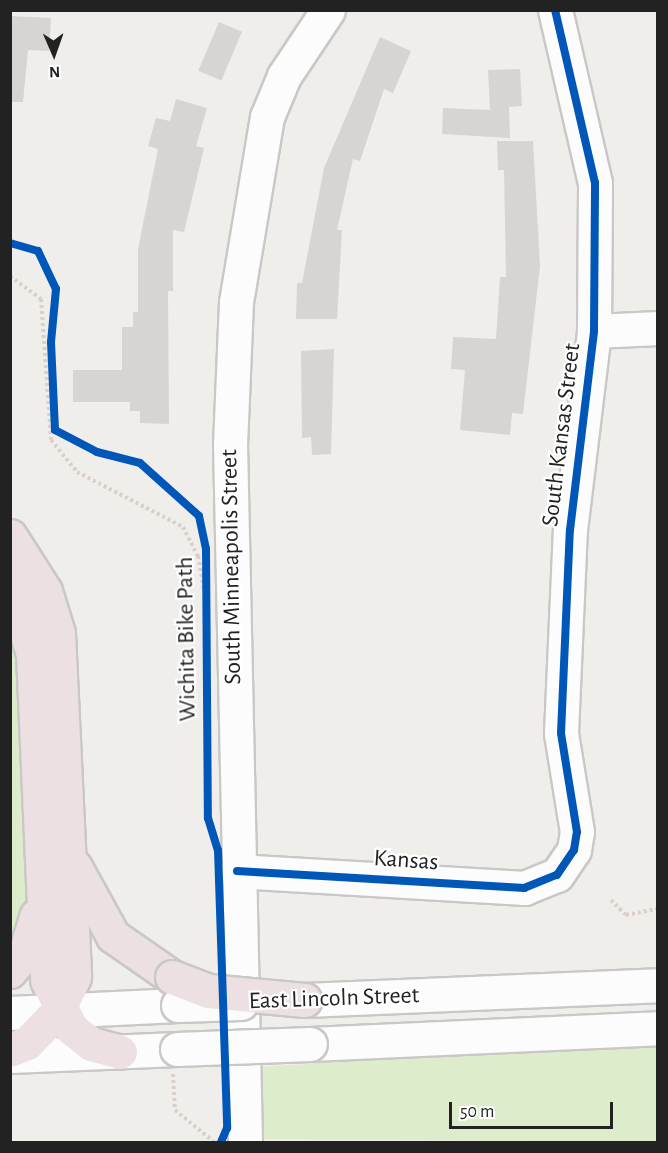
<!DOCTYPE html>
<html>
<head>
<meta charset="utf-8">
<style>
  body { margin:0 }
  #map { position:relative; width:668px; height:1153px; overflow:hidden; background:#f0eeeb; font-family:"Alegreya Sans",sans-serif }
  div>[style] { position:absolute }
  .grass>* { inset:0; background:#ddeccb }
  .building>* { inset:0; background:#d7d4d2; transform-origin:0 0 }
  .path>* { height:4px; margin-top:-2px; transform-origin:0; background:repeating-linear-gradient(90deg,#dccecd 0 3px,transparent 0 6px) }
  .roads { filter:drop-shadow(2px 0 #c9c8c7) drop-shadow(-2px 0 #c9c8c7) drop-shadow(0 2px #c9c8c7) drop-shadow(0 -2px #c9c8c7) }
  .minor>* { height:33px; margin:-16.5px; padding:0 16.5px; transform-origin:16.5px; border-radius:16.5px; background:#fdfcfc }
  .highway>* { height:33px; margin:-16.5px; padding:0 16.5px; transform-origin:16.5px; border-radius:16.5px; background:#ece0e2 }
  .bridges { filter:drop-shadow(2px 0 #c9c8c7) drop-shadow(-2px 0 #c9c8c7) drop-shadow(0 2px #c9c8c7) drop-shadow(0 -2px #c9c8c7) }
  .minor-bridge>* { height:33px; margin:-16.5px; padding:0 16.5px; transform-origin:16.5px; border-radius:16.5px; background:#fdfcfc }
  .highway-bridge>* { height:33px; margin:-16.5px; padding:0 16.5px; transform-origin:16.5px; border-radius:16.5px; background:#ece0e2 }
  .cycleway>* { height:8px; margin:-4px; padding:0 4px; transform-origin:4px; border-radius:4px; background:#0057b8 }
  span { translate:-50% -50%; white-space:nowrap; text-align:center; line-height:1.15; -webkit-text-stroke:4.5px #fff; paint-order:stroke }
  .street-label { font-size:24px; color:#222 }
  .frame { position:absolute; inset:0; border:12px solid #222; pointer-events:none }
  .north { position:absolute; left:24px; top:24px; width:60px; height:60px; -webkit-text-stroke:4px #fff; paint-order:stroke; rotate:178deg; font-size:16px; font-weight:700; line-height:24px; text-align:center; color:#222 }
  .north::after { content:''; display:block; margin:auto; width:21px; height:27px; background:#222; clip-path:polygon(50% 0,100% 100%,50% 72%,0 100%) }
  .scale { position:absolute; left:449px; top:1102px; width:164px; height:27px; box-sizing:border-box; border:3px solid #222; border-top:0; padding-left:8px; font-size:18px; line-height:21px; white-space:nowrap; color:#222; -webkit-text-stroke:4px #fff; paint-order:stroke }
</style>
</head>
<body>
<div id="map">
  <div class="grass">
    <div style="clip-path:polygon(10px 624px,22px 715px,28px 922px,10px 956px)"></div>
    <div style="clip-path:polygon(657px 1041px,657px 1142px,263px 1139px,260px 1067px,310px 1064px,319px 1058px)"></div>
  </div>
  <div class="building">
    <div style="clip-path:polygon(10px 16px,51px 18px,49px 51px,28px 50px,23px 102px,10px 102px)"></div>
    <div style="left:219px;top:22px;width:25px;height:53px;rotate:23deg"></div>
    <div style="clip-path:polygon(380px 37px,411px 51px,393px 93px,384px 89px,360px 161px,353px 159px,337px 230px,342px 230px,337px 319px,296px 319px,297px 283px,302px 283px,324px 168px)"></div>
    <div style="clip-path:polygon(520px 69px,522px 106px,509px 107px,510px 138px,442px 134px,443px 108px,490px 110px,488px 70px)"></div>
    <div style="clip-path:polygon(176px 99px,207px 108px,196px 146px,204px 148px,184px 232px,173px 230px,173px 291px,168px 291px,169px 424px,140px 423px,140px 411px,130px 411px,130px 402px,73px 402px,73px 370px,122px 370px,122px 327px,133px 327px,133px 312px,138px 312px,138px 249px,158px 149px,148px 146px,156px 118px,170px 121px)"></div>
    <div style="clip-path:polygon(497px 141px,533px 141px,540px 266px,523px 414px,512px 413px,510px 435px,460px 430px,465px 370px,451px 369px,453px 337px,496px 339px,500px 277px,506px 277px,504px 170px,498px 170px)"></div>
    <div style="clip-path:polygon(334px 349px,331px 454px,312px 455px,311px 437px,302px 438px,301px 351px)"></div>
  </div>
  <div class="path">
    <div style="left:10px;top:276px;width:39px;rotate:37deg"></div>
    <div style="left:41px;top:299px;width:141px;rotate:85.9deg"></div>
    <div style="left:51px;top:440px;width:41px;rotate:50.9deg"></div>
    <div style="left:77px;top:472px;width:119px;rotate:27.4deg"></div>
    <div style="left:183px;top:527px;width:33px;rotate:63deg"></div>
    <div style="left:198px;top:556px;width:34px;rotate:80deg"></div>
    <div style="left:611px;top:900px;width:21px;rotate:45deg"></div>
    <div style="left:626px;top:915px;width:33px;rotate:-11deg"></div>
    <div style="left:173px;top:1074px;width:36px;rotate:87deg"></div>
    <div style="left:175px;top:1110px;width:50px;rotate:39.4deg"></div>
  </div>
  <div class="roads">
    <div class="minor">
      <div style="left:594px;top:331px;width:64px;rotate:-2.7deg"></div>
      <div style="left:237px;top:871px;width:288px;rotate:3.4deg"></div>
      <div style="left:524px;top:888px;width:35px;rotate:-22deg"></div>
      <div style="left:557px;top:875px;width:30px;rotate:-56deg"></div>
      <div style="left:574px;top:850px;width:18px;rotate:-81deg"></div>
      <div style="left:577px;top:832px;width:100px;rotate:-99.2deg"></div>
      <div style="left:561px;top:733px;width:203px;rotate:-87.5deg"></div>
      <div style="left:570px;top:530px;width:200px;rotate:-83.1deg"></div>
      <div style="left:594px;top:331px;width:148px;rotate:-89.6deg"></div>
      <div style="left:595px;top:183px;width:178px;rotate:-103deg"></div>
      <div style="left:305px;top:1000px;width:353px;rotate:-2.4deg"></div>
      <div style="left:10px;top:1013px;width:168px;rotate:-2.7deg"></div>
      <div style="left:310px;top:1044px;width:348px;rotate:-2.6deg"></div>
      <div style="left:10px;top:1056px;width:167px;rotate:-2.4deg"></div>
      <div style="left:245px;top:1142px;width:697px;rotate:-91.23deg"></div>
      <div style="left:230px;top:445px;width:143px;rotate:-87.6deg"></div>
      <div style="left:236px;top:302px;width:188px;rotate:-80.5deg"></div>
      <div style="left:267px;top:117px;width:44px;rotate:-67.5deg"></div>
      <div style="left:284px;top:76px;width:79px;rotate:-56.3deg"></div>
    </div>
    <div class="highway">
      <div style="left:10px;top:536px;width:65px;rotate:57.5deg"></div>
      <div style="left:45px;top:591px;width:44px;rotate:72.8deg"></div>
      <div style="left:58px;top:633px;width:344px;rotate:87.3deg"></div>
      <div style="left:74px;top:977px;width:38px;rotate:115deg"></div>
      <div style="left:58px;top:1011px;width:45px;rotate:134.1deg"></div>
      <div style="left:27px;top:1043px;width:18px;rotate:158deg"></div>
      <div style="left:10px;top:581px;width:77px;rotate:72.5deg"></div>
      <div style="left:33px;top:654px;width:326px;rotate:87.5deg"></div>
      <div style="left:47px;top:980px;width:55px;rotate:63deg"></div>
      <div style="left:72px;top:1029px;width:24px;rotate:38deg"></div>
      <div style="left:91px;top:1044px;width:30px;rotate:15deg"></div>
      <div style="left:75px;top:867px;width:79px;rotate:61.2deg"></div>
      <div style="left:113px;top:936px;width:72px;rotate:34.8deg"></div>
      <div style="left:10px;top:971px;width:23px;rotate:-50deg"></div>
      <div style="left:25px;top:953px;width:39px;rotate:-73deg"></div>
    </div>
  </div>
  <div class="bridges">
    <div class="minor-bridge">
      <div style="left:178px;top:1005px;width:63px;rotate:-1.8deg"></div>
      <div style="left:177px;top:1049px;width:133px;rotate:-2.2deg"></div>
    </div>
    <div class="highway-bridge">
      <div style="left:172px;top:977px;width:39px;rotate:21deg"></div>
      <div style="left:208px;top:991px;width:97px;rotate:5.3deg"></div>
    </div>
  </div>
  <div class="cycleway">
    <div style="left:10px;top:243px;width:29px;rotate:16deg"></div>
    <div style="left:38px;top:251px;width:42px;rotate:64.7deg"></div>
    <div style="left:56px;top:289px;width:53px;rotate:95.4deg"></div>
    <div style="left:51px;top:342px;width:88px;rotate:87.4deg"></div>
    <div style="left:55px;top:430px;width:47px;rotate:27.6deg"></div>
    <div style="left:97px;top:452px;width:44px;rotate:14.3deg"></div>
    <div style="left:140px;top:463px;width:79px;rotate:41.9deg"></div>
    <div style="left:199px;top:516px;width:34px;rotate:78deg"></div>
    <div style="left:206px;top:549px;width:269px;rotate:89.6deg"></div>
    <div style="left:208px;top:818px;width:34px;rotate:73deg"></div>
    <div style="left:218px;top:850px;width:278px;rotate:88.1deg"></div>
    <div style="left:227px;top:1128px;width:15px;rotate:113deg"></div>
    <div style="left:237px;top:871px;width:288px;rotate:3.4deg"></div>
    <div style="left:524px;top:888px;width:35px;rotate:-22deg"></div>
    <div style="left:557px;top:875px;width:30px;rotate:-56deg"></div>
    <div style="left:574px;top:850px;width:18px;rotate:-81deg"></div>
    <div style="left:577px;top:832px;width:100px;rotate:-99.2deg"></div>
    <div style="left:561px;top:733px;width:203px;rotate:-87.5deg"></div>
    <div style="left:570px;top:530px;width:200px;rotate:-83.1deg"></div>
    <div style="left:594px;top:331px;width:148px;rotate:-89.6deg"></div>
    <div style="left:595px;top:183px;width:178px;rotate:-103deg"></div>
  </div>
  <div class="street-label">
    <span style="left:562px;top:435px;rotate:-83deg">South Kansas Street</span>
    <span style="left:232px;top:567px;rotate:-91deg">South Minneapolis Street</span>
    <span style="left:187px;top:639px;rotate:-91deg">Wichita Bike Path</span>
    <span style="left:406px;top:861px;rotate:4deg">Kansas</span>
    <span style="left:334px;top:999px;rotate:-2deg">East Lincoln Street</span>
  </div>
  <div class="frame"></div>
  <div class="north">N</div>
  <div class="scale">50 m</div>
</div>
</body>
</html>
